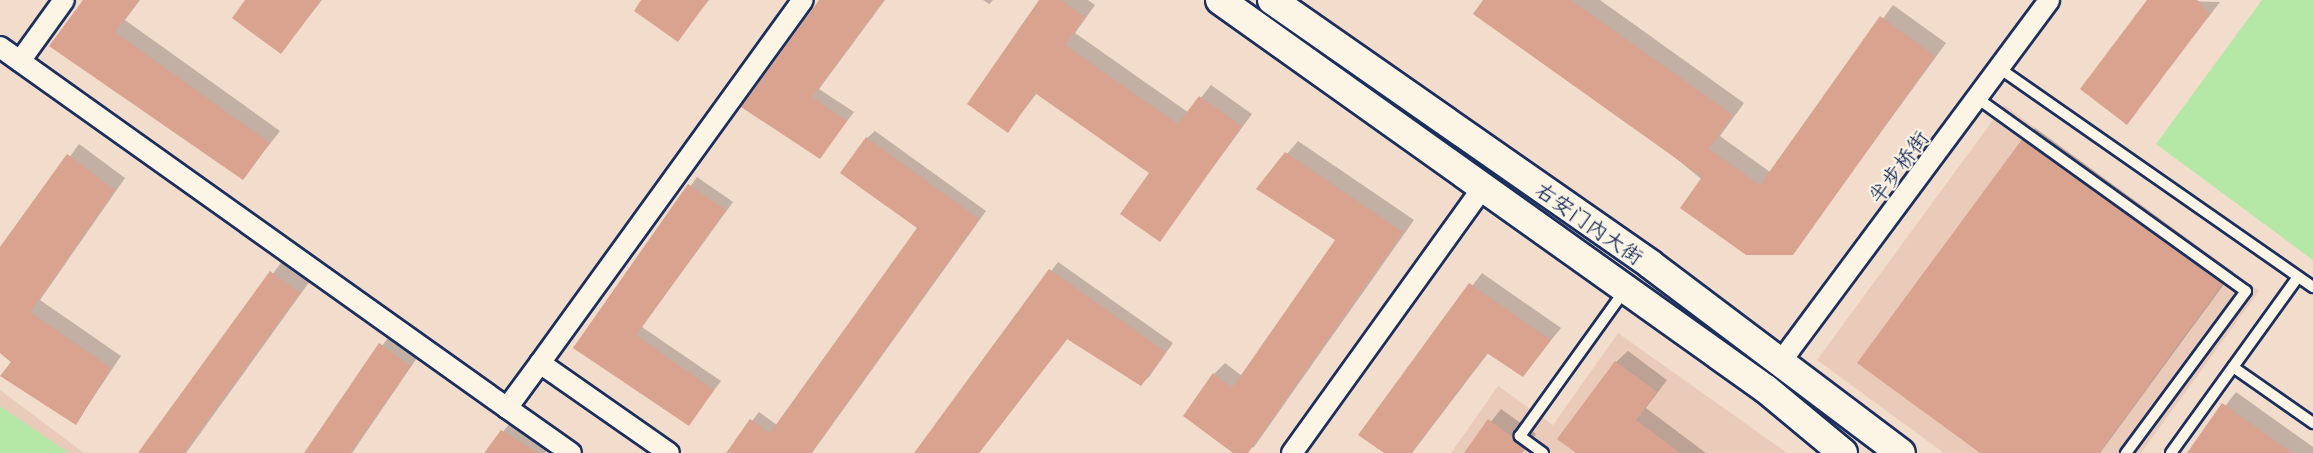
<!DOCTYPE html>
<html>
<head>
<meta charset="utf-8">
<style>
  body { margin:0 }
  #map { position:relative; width:2313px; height:453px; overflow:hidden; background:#f2dccc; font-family:"Playpen Sans","LXGW WenKai TC",sans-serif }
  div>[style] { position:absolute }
  .built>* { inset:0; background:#eacbba }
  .green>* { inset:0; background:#b5e7a7 }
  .shadow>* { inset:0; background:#0003 }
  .building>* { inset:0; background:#d9a390; transform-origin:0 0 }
  .roads { filter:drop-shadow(2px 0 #1b2f5e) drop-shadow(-2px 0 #1b2f5e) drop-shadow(0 2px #1b2f5e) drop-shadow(0 -2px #1b2f5e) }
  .lane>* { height:10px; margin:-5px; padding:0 5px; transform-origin:5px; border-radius:5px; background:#fcf5e5 }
  .street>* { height:20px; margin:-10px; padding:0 10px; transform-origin:10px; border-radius:10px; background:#fcf5e5 }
  .secondary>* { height:28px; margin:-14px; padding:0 14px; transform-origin:14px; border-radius:14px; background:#fcf5e5 }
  span { translate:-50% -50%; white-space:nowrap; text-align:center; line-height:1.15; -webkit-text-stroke:4.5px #fcf5e5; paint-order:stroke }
  .street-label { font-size:21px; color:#1b2f5e }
</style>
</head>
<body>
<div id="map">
  <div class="built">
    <div style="clip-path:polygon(2004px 105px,2259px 291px,2141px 453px,1944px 453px,1817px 360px)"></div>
    <div style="clip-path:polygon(1618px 333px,1787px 453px,1451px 453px,1498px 386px,1553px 425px)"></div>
    <div style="clip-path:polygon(0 390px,84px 453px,0 453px)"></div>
  </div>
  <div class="green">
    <div style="clip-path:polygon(2262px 0,2313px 0,2313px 260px,2156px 144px)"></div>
    <div style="clip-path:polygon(0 406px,69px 453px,0 453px)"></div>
  </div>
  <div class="shadow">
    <div style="clip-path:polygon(85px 0,140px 0,125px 20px,280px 131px,243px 178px)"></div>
    <div style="clip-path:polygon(247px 0,322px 0,281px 52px)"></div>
    <div style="clip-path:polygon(643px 0,709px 0,678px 40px)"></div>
    <div style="clip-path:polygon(821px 0,885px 0,819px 89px,854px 112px,820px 157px,743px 107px)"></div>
    <div style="clip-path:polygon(983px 0,993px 0,989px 4px)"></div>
    <div style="clip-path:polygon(1041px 0,1088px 0,1095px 5px,1075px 33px,1189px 113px,1211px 85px,1252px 114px,1160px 240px,1151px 173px,1037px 93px,1008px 131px)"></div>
    <div style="clip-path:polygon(1484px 0,1600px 0,1744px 103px,1720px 136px,1770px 172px,1893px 5px,1946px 43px,1792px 254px)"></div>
    <div style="clip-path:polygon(2149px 0,2220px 2px,2127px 123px)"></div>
    <div style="clip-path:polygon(2035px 128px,2233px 272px,2100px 453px,1983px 453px,2024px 139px)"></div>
    <div style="clip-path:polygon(875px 131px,986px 211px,812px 453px,727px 453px,759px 412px,777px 425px,919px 228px,867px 138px)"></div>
    <div style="clip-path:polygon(1298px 141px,1414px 220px,1254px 447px,1235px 453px,1214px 374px,1225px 363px,1242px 376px,1337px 240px,1258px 188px)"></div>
    <div style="clip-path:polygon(79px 144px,125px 178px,40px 300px,121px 356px,76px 423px,0 352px,0 253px)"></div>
    <div style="clip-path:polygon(697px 177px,733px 202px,642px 327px,721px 381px,689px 424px,576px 348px)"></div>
    <div style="clip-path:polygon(283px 260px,310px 281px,186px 453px,141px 453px)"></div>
    <div style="clip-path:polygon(1058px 262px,1173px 343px,1149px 377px,1141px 384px,1068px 338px,979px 453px,916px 453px)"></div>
    <div style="clip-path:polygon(1482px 273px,1561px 328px,1523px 375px,1489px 352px,1412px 453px,1386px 453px,1360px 434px)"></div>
    <div style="clip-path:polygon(390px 335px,419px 355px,352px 453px,305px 453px)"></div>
    <div style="clip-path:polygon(1628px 351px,1667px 380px,1646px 408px,1706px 453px,1579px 453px,1616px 362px)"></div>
    <div style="clip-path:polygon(2236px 392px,2313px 447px,2313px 453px,2189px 453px)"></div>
    <div style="clip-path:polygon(1501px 409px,1536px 434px,1522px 453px,1466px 453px)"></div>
    <div style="clip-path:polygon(510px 423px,549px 447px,545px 453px,486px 453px)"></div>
  </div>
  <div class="building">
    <div style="clip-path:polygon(83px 0,139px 0,115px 32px,270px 143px,243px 180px,49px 46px)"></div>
    <div style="clip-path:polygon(245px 0,321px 0,281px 54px,232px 18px)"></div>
    <div style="clip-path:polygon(641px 0,708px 0,678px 42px,634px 11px)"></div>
    <div style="clip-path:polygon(819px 0,884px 0,812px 97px,847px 121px,820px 159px,741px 107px)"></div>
    <div style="clip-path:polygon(1039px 0,1061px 0,1085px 17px,1065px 45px,1178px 124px,1199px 96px,1242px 126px,1160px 242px,1120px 214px,1149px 173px,1035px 93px,1008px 133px,967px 104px)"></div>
    <div style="clip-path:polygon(1483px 0,1571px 0,1733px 115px,1709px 149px,1760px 185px,1880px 16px,1935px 56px,1793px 255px,1746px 255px,1680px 208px,1702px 177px,1473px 14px)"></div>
    <div style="clip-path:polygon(2147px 0,2197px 0,2210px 14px,2127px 125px,2080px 89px)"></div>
    <div style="clip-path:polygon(866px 137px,979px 219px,811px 453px,726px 453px,750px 419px,770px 433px,917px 228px,840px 173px)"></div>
    <div style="clip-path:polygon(2023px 138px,2222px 284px,2099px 453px,1980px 453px,1857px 363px)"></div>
    <div style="clip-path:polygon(1285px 152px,1403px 232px,1248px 453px,1233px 453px,1183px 416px,1213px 373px,1232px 388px,1335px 240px,1256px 189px)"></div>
    <div style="clip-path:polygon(67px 154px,115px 190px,30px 312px,111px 368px,76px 425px,0 376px,11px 362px,0 353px,0 247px)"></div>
    <div style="clip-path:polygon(688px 184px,726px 210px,636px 335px,714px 390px,689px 426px,573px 348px)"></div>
    <div style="clip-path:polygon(1049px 269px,1166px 352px,1141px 386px,1067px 339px,979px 453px,914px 453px)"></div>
    <div style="left:270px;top:271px;width:37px;height:224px;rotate:36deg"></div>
    <div style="clip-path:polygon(1469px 283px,1551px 340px,1523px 377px,1487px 353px,1411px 453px,1384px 453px,1358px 435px)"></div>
    <div style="clip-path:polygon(379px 343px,411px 366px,350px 453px,304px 453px)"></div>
    <div style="clip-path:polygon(1615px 361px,1657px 392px,1636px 420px,1680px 453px,1576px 453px,1557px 439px)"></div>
    <div style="clip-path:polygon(2222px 403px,2293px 453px,2187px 453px)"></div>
    <div style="clip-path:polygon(1488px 419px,1525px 446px,1521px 453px,1464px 453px)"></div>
    <div style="clip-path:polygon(501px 430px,538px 453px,484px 453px)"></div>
  </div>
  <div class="roads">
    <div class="lane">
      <div style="left:1999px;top:68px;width:383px;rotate:34.9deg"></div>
      <div style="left:1977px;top:98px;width:331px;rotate:35.7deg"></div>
      <div style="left:2246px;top:291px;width:202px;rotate:126.5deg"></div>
      <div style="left:2233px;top:367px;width:98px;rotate:35deg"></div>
      <div style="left:1543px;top:453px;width:29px;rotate:-144deg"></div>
      <div style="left:1520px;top:436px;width:180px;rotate:-54.3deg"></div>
      <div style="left:2171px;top:453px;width:217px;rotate:-54.2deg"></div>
    </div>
    <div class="street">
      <div style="left:0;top:47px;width:622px;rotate:35.45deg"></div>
      <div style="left:507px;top:408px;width:56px;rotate:-53.7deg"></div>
      <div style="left:540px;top:363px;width:157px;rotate:34.9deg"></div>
      <div style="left:20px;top:61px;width:75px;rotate:-54.2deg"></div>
      <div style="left:1782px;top:360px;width:448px;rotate:-53.4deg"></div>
      <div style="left:540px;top:363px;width:448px;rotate:-54.1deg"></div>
      <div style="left:507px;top:408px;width:78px;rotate:35.1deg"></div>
      <div style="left:1292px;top:453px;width:329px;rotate:-54.3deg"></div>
    </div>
    <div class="secondary">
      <div style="left:1220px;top:0;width:670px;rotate:35.47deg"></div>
      <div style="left:1766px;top:389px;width:100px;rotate:39.7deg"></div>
      <div style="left:1272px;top:0;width:461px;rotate:34.9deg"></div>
      <div style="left:1650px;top:264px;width:314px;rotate:37deg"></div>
    </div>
  </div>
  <div class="street-label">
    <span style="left:1897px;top:166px;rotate:-53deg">半步桥街</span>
    <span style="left:1590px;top:222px;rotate:35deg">右安门内大街</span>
  </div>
</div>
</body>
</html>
